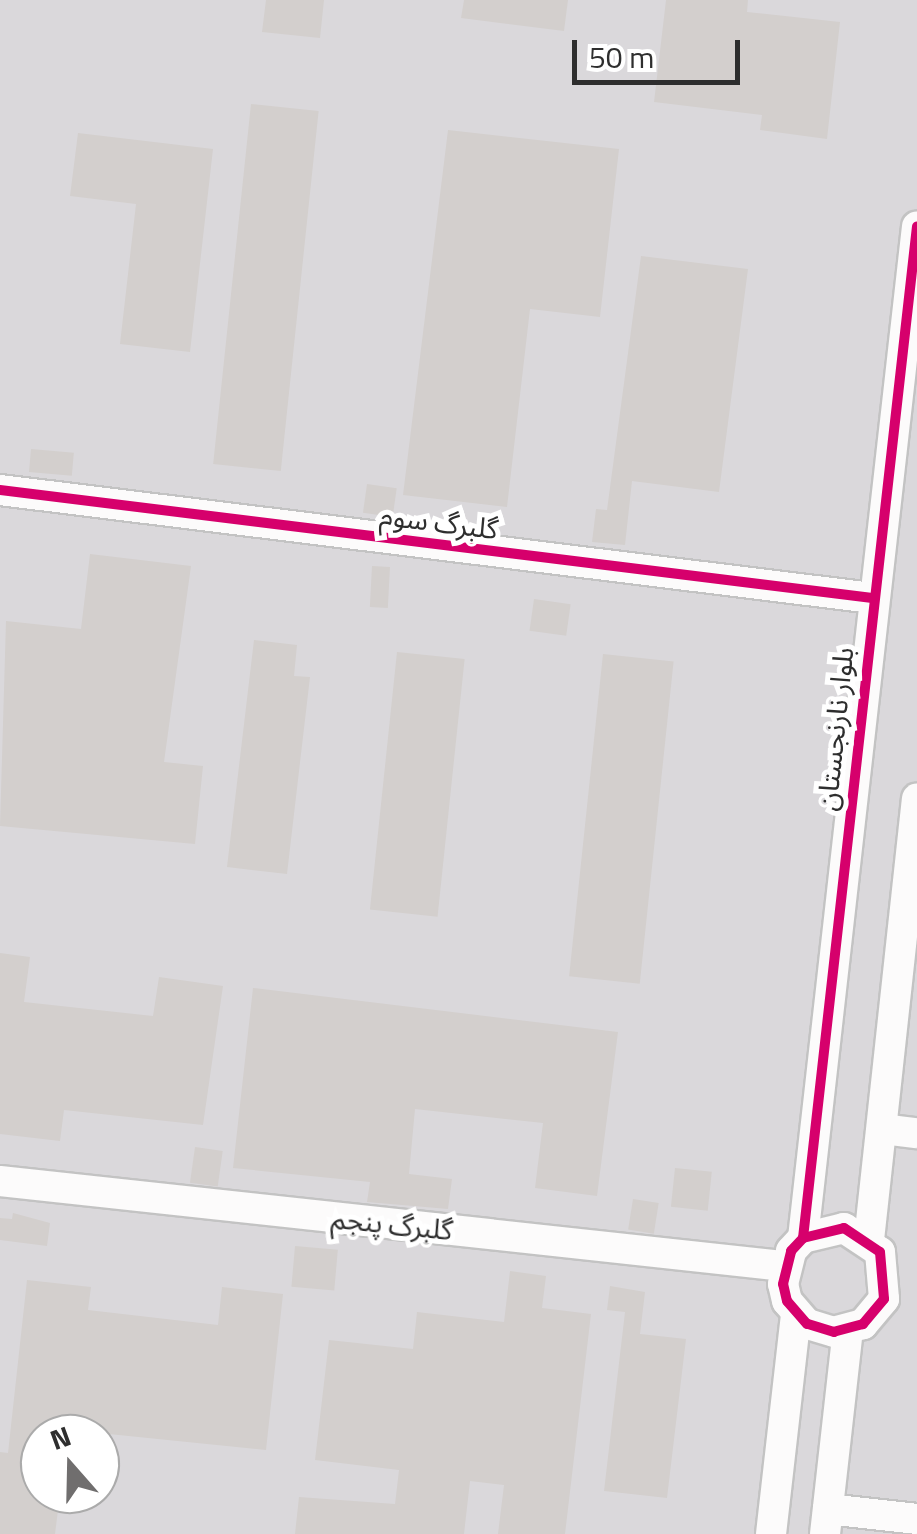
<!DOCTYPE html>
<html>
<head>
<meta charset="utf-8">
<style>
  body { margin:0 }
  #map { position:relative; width:917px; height:1534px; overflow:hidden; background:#ece6e4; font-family:"Titillium Web","Noto Sans Arabic",sans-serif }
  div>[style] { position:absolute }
  .industrial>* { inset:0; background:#dad8db }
  .building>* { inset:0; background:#d3cfcd; transform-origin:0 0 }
  .roads { filter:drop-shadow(2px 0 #c3c3c3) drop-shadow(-2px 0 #c3c3c3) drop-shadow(0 2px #c3c3c3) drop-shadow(0 -2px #c3c3c3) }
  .minor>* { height:30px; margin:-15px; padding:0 15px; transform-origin:15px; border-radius:15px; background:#fcfbfb }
  .cycleway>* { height:10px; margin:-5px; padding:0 5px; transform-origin:5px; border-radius:5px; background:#d6006c }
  span { translate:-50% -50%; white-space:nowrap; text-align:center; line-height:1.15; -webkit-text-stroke:10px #fff; paint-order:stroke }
  .street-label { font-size:28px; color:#2e2e2e }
  .north { position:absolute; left:20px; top:1414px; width:100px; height:100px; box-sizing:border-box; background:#fff; border:2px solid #ababab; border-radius:50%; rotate:340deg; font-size:28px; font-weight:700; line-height:40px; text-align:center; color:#2e2e2e }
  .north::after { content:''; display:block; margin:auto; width:35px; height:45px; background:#706e6e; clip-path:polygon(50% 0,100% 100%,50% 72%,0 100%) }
  .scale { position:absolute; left:572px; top:40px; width:168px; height:45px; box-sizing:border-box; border:5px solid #2e2e2e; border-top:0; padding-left:12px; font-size:30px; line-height:35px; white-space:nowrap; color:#2e2e2e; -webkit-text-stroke:8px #fff; paint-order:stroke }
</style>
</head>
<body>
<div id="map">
  <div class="industrial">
    <div style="clip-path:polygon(evenodd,0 0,917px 0,917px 1534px,0 1534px,0 0,40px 1434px,100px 1434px,100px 1494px,40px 1494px,40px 1434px)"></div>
  </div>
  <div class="building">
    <div style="clip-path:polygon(266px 0,324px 0,320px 38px,262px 32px)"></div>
    <div style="clip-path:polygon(464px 0,568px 0,564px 31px,461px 18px)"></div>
    <div style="clip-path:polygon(666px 0,748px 0,747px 12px,840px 22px,827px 139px,760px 130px,762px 115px,654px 102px)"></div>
    <div style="left:251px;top:104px;width:68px;height:362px;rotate:6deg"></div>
    <div style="clip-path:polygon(448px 130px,619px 149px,600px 317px,530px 309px,507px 507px,403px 495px)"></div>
    <div style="clip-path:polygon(78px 133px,213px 149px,190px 352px,120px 344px,136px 204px,70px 196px)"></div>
    <div style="clip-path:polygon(641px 256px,748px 269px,719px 492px,632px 481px,625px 545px,592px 542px,596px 509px,607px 510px)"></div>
    <div style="left:31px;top:449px;width:43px;height:23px;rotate:5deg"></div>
    <div style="left:367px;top:484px;width:30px;height:29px;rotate:8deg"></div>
    <div style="clip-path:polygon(90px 554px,191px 566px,164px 762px,203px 766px,195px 844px,0 826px,6px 621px,81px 629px)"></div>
    <div style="left:372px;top:566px;width:18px;height:41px;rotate:3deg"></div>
    <div style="left:534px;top:599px;width:37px;height:32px;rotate:8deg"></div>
    <div style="clip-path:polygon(254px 640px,297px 645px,294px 676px,310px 677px,287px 874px,227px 867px)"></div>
    <div style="left:397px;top:652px;width:68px;height:259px;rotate:6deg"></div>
    <div style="left:603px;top:654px;width:71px;height:324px;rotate:6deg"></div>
    <div style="clip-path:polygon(0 953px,30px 957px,24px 1002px,153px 1016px,159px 977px,223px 986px,203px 1125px,64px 1110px,60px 1141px,0 1134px)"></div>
    <div style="clip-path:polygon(253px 988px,618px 1032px,597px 1196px,535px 1188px,543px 1123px,415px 1109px,409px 1174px,452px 1179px,448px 1209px,367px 1202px,370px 1182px,233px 1168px)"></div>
    <div style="left:195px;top:1147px;width:28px;height:36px;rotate:8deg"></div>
    <div style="left:675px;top:1168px;width:37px;height:39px;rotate:6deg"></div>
    <div style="left:633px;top:1199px;width:26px;height:31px;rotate:9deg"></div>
    <div style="clip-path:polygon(13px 1213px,50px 1223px,47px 1246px,0 1240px,0 1218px,12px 1219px)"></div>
    <div style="left:295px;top:1246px;width:43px;height:41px;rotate:5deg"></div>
    <div style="clip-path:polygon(510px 1271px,546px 1276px,542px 1308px,591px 1314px,565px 1534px,498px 1534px,504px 1485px,470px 1481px,464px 1534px,295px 1534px,299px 1497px,395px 1504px,399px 1470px,315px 1460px,329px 1340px,413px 1349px,417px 1312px,504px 1322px)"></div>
    <div style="clip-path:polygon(27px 1280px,91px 1287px,88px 1310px,218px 1325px,222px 1287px,283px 1294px,266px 1450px,40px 1427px,40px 1494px,60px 1494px,55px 1534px,0 1534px,0 1452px,8px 1453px)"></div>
    <div style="clip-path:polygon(610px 1286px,645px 1292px,640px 1334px,686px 1339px,667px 1498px,604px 1491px,625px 1312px,607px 1310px)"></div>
  </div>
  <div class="roads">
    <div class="minor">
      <div style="left:0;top:490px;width:879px;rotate:7.06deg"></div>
      <div style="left:882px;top:1129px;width:35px;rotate:7deg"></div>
      <div style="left:0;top:1181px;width:789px;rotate:6.19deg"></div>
      <div style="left:803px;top:1238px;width:42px;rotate:-13.7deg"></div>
      <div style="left:844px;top:1228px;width:43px;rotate:33.7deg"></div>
      <div style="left:880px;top:1252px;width:47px;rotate:85.1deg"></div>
      <div style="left:884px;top:1299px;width:33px;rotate:130deg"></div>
      <div style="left:863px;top:1324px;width:30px;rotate:165deg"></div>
      <div style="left:834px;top:1332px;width:28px;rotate:-163deg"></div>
      <div style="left:807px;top:1324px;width:30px;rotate:-131deg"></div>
      <div style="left:787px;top:1301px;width:17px;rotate:-103deg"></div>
      <div style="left:783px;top:1284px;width:34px;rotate:-76deg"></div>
      <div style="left:791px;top:1251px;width:18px;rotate:-47deg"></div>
      <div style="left:803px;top:1238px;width:1018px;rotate:-83.57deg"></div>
      <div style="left:869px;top:1240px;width:444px;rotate:-83.8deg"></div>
      <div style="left:828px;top:1509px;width:90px;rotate:6.4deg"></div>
      <div style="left:771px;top:1534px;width:220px;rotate:-83.5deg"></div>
      <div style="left:825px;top:1534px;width:205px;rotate:-83.6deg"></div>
    </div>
  </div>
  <div class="cycleway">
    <div style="left:0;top:490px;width:879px;rotate:7.06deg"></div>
    <div style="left:803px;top:1238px;width:42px;rotate:-13.7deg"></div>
    <div style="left:844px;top:1228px;width:43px;rotate:33.7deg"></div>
    <div style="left:880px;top:1252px;width:47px;rotate:85.1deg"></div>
    <div style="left:884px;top:1299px;width:33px;rotate:130deg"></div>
    <div style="left:863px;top:1324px;width:30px;rotate:165deg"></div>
    <div style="left:834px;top:1332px;width:28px;rotate:-163deg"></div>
    <div style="left:807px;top:1324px;width:30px;rotate:-131deg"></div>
    <div style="left:787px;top:1301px;width:17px;rotate:-103deg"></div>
    <div style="left:783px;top:1284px;width:34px;rotate:-76deg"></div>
    <div style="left:791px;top:1251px;width:18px;rotate:-47deg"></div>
    <div style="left:803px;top:1238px;width:1018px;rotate:-83.57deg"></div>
  </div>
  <div class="street-label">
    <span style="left:439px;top:522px;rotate:7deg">گلبرگ سوم</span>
    <span style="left:835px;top:729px;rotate:-84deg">بلوار نارنجستان</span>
    <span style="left:392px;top:1224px;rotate:6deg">گلبرگ پنجم</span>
  </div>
  <div class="north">N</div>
  <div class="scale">50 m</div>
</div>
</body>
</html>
